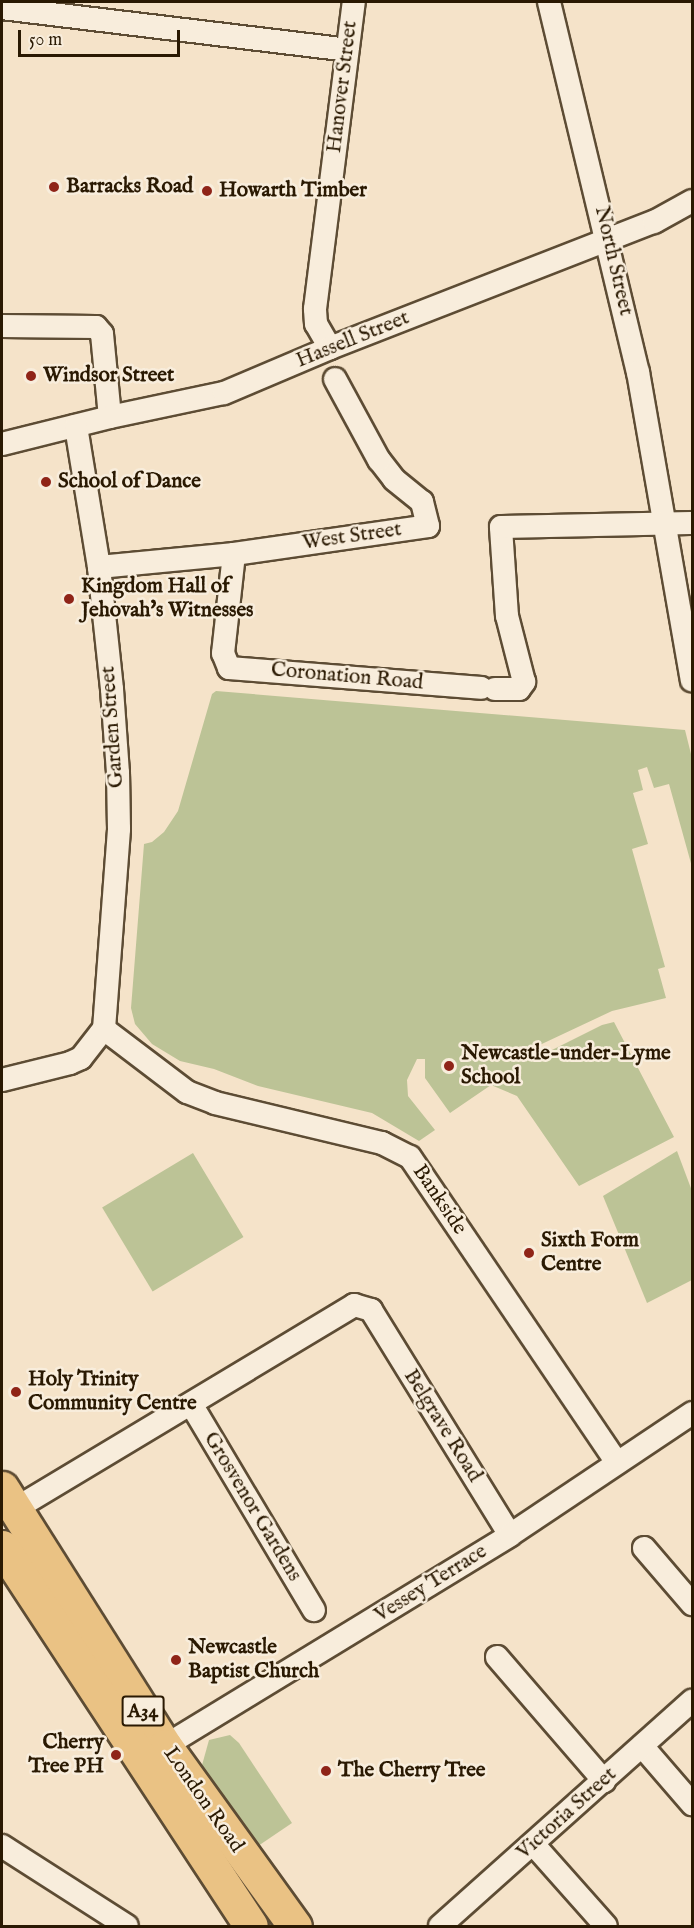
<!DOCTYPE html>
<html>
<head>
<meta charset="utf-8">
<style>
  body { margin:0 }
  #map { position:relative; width:694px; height:1928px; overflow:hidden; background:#f5e3c9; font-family:"IM FELL English",serif }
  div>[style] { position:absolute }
  .green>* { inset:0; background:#bcc396; transform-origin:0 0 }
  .roads { filter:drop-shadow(2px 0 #5d4c34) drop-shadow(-2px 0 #5d4c34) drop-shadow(0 2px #5d4c34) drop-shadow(0 -2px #5d4c34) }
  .minor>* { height:22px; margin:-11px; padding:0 11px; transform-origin:11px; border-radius:11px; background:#f8eddc }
  .highway>* { height:33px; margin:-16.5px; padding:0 16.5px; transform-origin:16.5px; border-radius:16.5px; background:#eac284 }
  .dots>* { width:16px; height:16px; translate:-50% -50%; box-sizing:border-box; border:3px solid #f8eddc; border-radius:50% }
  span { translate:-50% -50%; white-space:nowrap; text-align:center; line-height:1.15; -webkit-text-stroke:5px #f8eddc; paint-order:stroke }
  .shield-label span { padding:2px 4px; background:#f8eddc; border:2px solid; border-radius:4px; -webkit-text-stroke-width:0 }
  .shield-label { font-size:20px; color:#2a1902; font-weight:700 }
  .street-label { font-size:21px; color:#2a1902 }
  .poi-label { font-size:21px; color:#2a1902; font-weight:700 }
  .left { translate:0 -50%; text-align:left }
  .right { translate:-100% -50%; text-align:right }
  .frame { position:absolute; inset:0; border:3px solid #2a1902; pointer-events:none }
  .scale { position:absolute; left:18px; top:30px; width:162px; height:27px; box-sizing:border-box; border:3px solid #2a1902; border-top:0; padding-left:8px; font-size:18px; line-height:21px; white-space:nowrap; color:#2a1902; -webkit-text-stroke:4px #f8eddc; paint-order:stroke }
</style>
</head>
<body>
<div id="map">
  <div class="green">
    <div style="clip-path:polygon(216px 691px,685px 730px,692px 758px,692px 867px,669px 784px,654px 788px,647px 767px,638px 770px,643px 790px,633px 793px,648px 844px,632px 849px,665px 967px,658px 969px,666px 998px,612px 1011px,529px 1050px,529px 1058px,546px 1053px,602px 1025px,614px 1022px,674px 1137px,579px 1186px,517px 1096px,491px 1085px,450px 1113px,425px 1078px,425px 1059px,417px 1059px,407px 1080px,408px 1096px,435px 1130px,419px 1141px,372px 1113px,258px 1086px,214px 1069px,180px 1061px,152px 1044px,135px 1024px,131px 1008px,144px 844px,152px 842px,164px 832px,178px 811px,212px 694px)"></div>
    <div style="clip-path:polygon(677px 1151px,692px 1191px,692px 1280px,647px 1303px,603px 1196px)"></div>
    <div style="left:193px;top:1153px;width:98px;height:106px;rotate:59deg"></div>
    <div style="clip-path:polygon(230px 1735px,239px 1743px,292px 1823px,252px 1850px,199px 1776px,209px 1740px)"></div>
  </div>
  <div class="roads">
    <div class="minor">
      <div style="left:549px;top:2px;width:381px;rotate:76.5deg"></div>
      <div style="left:638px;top:372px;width:313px;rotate:80.1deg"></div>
      <div style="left:2px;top:8px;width:348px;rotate:6.9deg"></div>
      <div style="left:2px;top:326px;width:94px;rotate:0.6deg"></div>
      <div style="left:96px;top:327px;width:9px;rotate:49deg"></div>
      <div style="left:102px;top:334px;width:83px;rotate:84.5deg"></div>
      <div style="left:330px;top:348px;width:28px;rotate:-120deg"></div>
      <div style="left:316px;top:324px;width:15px;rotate:-94deg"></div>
      <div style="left:315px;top:309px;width:309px;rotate:-82.8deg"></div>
      <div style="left:2px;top:444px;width:111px;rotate:-14deg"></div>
      <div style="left:110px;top:417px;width:116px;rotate:-11.9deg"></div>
      <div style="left:224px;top:393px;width:115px;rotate:-23deg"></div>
      <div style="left:330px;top:348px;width:348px;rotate:-21.3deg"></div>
      <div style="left:654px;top:222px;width:43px;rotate:-28.9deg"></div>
      <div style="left:234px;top:554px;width:100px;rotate:96.3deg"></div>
      <div style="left:223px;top:653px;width:16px;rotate:68deg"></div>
      <div style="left:229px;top:668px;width:253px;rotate:4.5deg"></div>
      <div style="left:99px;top:567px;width:136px;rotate:-5.5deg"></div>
      <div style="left:234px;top:554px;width:196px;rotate:-8.2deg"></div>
      <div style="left:428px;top:526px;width:25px;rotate:-104deg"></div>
      <div style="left:422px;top:502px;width:36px;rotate:-141deg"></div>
      <div style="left:394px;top:479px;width:24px;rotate:-128deg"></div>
      <div style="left:379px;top:460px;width:92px;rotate:-118.5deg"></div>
      <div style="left:495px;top:689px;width:24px"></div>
      <div style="left:519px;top:689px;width:9px;rotate:-54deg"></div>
      <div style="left:524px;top:682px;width:68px;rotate:-104.4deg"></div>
      <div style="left:507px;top:616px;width:89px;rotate:-93.9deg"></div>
      <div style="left:501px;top:527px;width:191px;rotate:-1.2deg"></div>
      <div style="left:104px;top:1029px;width:104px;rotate:37.2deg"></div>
      <div style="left:187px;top:1092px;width:30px;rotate:21deg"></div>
      <div style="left:215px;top:1103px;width:172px;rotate:13.5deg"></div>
      <div style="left:382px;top:1143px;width:31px;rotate:27deg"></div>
      <div style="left:410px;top:1157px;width:369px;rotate:55.9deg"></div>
      <div style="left:2px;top:1080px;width:70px;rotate:-14deg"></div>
      <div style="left:70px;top:1063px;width:12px;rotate:-24deg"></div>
      <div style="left:81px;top:1058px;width:37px;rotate:-52deg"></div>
      <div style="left:104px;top:1029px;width:201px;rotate:-85.7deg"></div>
      <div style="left:119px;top:829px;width:56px;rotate:-91deg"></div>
      <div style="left:118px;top:773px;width:84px;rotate:-94.1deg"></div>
      <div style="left:112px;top:689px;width:123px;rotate:-96.1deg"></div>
      <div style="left:99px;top:567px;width:143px;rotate:-99.3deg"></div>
      <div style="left:191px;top:1404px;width:240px;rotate:59.2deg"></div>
      <div style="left:15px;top:1509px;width:396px;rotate:-31deg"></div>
      <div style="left:354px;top:1305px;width:18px;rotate:16deg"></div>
      <div style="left:371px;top:1310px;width:264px;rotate:58.3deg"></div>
      <div style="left:644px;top:1548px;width:74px;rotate:49.4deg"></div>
      <div style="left:497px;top:1657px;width:164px;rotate:49.2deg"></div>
      <div style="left:165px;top:1746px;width:404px;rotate:-31.4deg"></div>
      <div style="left:510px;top:1535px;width:219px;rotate:-33.8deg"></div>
      <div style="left:642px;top:1746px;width:77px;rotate:49.2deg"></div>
      <div style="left:534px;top:1845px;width:108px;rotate:48.4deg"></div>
      <div style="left:2px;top:1846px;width:148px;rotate:32.6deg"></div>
      <div style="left:440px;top:1926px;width:338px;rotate:-41.8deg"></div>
    </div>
    <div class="highway">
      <div style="left:2px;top:1488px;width:305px;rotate:57.7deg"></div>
      <div style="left:165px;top:1746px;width:222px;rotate:54.2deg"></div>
      <div style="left:2px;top:1547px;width:453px;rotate:56.7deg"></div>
    </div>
  </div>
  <div class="dots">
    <div style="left:54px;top:187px;background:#8f2418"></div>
    <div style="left:207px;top:191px;background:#8f2418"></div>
    <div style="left:31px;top:376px;background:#8f2418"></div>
    <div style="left:46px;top:482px;background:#8f2418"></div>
    <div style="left:69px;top:599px;background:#8f2418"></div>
    <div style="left:449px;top:1066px;background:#8f2418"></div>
    <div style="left:529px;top:1253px;background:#8f2418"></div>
    <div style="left:16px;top:1392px;background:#8f2418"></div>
    <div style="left:176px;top:1660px;background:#8f2418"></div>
    <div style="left:116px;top:1755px;background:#8f2418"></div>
    <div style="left:326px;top:1771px;background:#8f2418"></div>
  </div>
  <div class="shield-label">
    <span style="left:143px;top:1711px">A34</span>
  </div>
  <div class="street-label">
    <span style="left:343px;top:87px;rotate:-83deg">Hanover Street</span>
    <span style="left:613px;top:261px;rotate:77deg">North Street</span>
    <span style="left:353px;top:340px;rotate:-22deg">Hassell Street</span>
    <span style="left:352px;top:537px;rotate:-8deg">West Street</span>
    <span style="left:347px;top:677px;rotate:5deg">Coronation Road</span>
    <span style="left:113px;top:727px;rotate:-94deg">Garden Street</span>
    <span style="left:439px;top:1200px;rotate:56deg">Bankside</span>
    <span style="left:442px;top:1426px;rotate:58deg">Belgrave Road</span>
    <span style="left:252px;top:1507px;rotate:59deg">Grosvenor Gardens</span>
    <span style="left:431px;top:1584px;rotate:-32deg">Vessey Terrace</span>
    <span style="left:203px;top:1800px;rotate:55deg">London Road</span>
    <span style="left:567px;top:1814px;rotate:-42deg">Victoria Street</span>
  </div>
  <div class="poi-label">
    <span class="left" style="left:66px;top:187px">Barracks Road</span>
    <span class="left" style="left:219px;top:191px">Howarth Timber</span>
    <span class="left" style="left:43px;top:376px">Windsor Street</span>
    <span class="left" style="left:58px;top:482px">School of Dance</span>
    <span class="left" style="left:81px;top:599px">Kingdom Hall of<br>Jehovah's Witnesses</span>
    <span class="left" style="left:461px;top:1066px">Newcastle-under-Lyme<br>School</span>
    <span class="left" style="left:541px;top:1253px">Sixth Form<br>Centre</span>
    <span class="left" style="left:28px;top:1392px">Holy Trinity<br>Community Centre</span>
    <span class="left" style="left:188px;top:1660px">Newcastle<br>Baptist Church</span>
    <span class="right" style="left:104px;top:1755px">Cherry<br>Tree PH</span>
    <span class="left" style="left:338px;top:1771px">The Cherry Tree</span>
  </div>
  <div class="frame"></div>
  <div class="scale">50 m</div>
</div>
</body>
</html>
